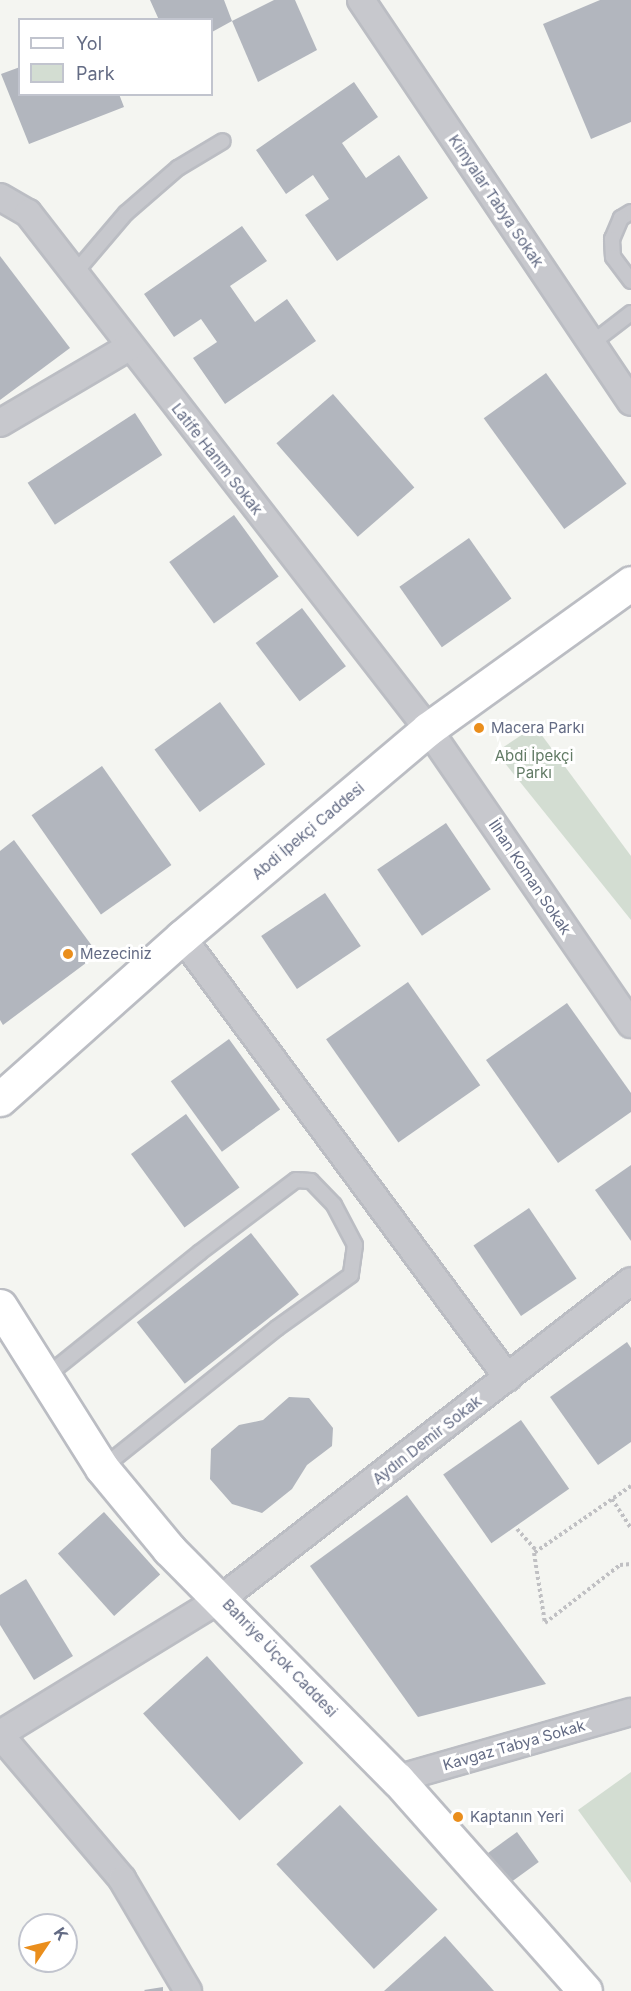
<!DOCTYPE html>
<html>
<head>
<meta charset="utf-8">
<style>
  body { margin:0 }
  #map { position:relative; width:631px; height:1991px; overflow:hidden; background:#f4f5f1; font-family:Inter,sans-serif }
  div>[style] { position:absolute }
  .green>* { inset:0; background:#d3ddd2 }
  .building>* { inset:0; background:#b2b6be; transform-origin:0 0 }
  .path>* { height:4px; margin-top:-2px; transform-origin:0; background:repeating-linear-gradient(90deg,#c0c0c3 0 3px,transparent 0 6px) }
  .roads { filter:drop-shadow(2px 0 #bbbdc3) drop-shadow(-2px 0 #bbbdc3) drop-shadow(0 2px #bbbdc3) drop-shadow(0 -2px #bbbdc3) }
  .service>* { height:14px; margin:-7px; padding:0 7px; transform-origin:7px; border-radius:7px; background:#c7c8cd }
  .minor>* { height:26px; margin:-13px; padding:0 13px; transform-origin:13px; border-radius:13px; background:#c7c8cd }
  .secondary>* { height:33px; margin:-16.5px; padding:0 16.5px; transform-origin:16.5px; border-radius:16.5px; background:#fff }
  .dots>* { width:16px; height:16px; translate:-50% -50%; box-sizing:border-box; border:3px solid #fff; border-radius:50% }
  span { translate:-50% -50%; white-space:nowrap; text-align:center; line-height:1.15; -webkit-text-stroke:6px #fff; paint-order:stroke }
  .street-label { font-size:15px; color:#636b84 }
  .poi-label { font-size:15px; color:#636b84 }
  .left { translate:0 -50%; text-align:left }
  .park-label { font-size:15px; color:#627b65 }
  .legend { position:absolute; left:18px; top:18px; width:195px; height:78px; box-sizing:border-box; background:#fff; border:2px solid #c1c4ce; margin:0; padding:8px 10px; list-style:none; font-size:18px; color:#636b84 }
  .legend li { display:flex; align-items:center; gap:12px; height:30px }
  .legend b { width:30px; border:2px solid #c1c4ce }
  .north { position:absolute; left:18px; top:1913px; width:60px; height:60px; box-sizing:border-box; background:#fff; border:2px solid #c1c4ce; border-radius:50%; rotate:55deg; font-size:16px; font-weight:700; line-height:24px; text-align:center; color:#636b84 }
  .north::after { content:''; display:block; margin:auto; width:21px; height:27px; background:#ea8e1c; clip-path:polygon(50% 0,100% 100%,50% 72%,0 100%) }
</style>
</head>
<body>
<div id="map">
  <div class="green">
    <div style="clip-path:polygon(535px 726px,631px 856px,631px 920px,496px 752px)"></div>
    <div style="clip-path:polygon(631px 1772px,631px 1883px,578px 1810px)"></div>
  </div>
  <div class="building">
    <div style="clip-path:polygon(150px 0,224px 0,232px 21px,212px 32px,212px 20px,159px 20px)"></div>
    <div style="clip-path:polygon(274px 0,295px 0,317px 50px,258px 82px,232px 21px)"></div>
    <div style="clip-path:polygon(600px 0,631px 0,631px 122px,591px 139px,543px 24px)"></div>
    <div style="clip-path:polygon(20px 67px,20px 94px,119px 94px,124px 107px,29px 144px,1px 74px)"></div>
    <div style="clip-path:polygon(354px 82px,378px 117px,342px 143px,366px 178px,399px 155px,428px 198px,337px 261px,305px 215px,329px 199px,313px 175px,286px 194px,256px 150px)"></div>
    <div style="clip-path:polygon(242px 226px,267px 261px,230px 286px,255px 322px,287px 299px,316px 341px,225px 404px,193px 358px,217px 342px,201px 319px,174px 337px,144px 294px)"></div>
    <div style="clip-path:polygon(0 256px,70px 348px,0 400px)"></div>
    <div style="left:546px;top:373px;width:137px;height:77px;rotate:54deg"></div>
    <div style="left:333px;top:394px;width:124px;height:75px;rotate:49deg"></div>
    <div style="left:135px;top:413px;width:50px;height:128px;rotate:57deg"></div>
    <div style="left:234px;top:515px;width:76px;height:80px;rotate:54deg"></div>
    <div style="left:469px;top:538px;width:74px;height:85px;rotate:55deg"></div>
    <div style="left:302px;top:608px;width:73px;height:58px;rotate:53deg"></div>
    <div style="left:220px;top:702px;width:77px;height:81px;rotate:54deg"></div>
    <div style="left:102px;top:766px;width:121px;height:86px;rotate:55deg"></div>
    <div style="left:446px;top:823px;width:80px;height:83px;rotate:56deg"></div>
    <div style="clip-path:polygon(14px 840px,98px 954px,3px 1025px,0 1020px,0 851px)"></div>
    <div style="left:325px;top:893px;width:64px;height:77px;rotate:56deg"></div>
    <div style="left:408px;top:982px;width:126px;height:100px;rotate:55deg"></div>
    <div style="clip-path:polygon(567px 1003px,631px 1093px,631px 1112px,558px 1163px,486px 1060px)"></div>
    <div style="left:229px;top:1039px;width:87px;height:72px;rotate:54deg"></div>
    <div style="left:186px;top:1114px;width:91px;height:68px;rotate:54deg"></div>
    <div style="clip-path:polygon(631px 1165px,631px 1241px,595px 1190px)"></div>
    <div style="left:529px;top:1208px;width:85px;height:67px;rotate:56deg"></div>
    <div style="left:251px;top:1233px;width:78px;height:145px;rotate:52deg"></div>
    <div style="clip-path:polygon(627px 1342px,631px 1348px,631px 1442px,598px 1465px,550px 1397px)"></div>
    <div style="clip-path:polygon(289px 1397px,309px 1398px,333px 1428px,332px 1446px,307px 1465px,292px 1489px,262px 1513px,232px 1504px,210px 1479px,211px 1449px,239px 1425px,263px 1420px)"></div>
    <div style="left:521px;top:1420px;width:84px;height:95px;rotate:55deg"></div>
    <div style="clip-path:polygon(407px 1495px,546px 1684px,418px 1717px,310px 1566px)"></div>
    <div style="left:104px;top:1512px;width:84px;height:62px;rotate:48deg"></div>
    <div style="clip-path:polygon(26px 1579px,73px 1656px,34px 1680px,0 1625px,0 1595px)"></div>
    <div style="left:207px;top:1656px;width:144px;height:86px;rotate:48deg"></div>
    <div style="left:340px;top:1805px;width:143px;height:87px;rotate:47deg"></div>
    <div style="left:517px;top:1832px;width:37px;height:37px;rotate:54deg"></div>
    <div style="clip-path:polygon(445px 1936px,494px 1991px,384px 1991px)"></div>
    <div style="clip-path:polygon(163px 1987px,163px 1991px,145px 1991px,144px 1990px)"></div>
  </div>
  <div class="path">
    <div style="left:631px;top:1486px;width:118px;rotate:145.4deg"></div>
    <div style="left:534px;top:1553px;width:71px;rotate:81.1deg"></div>
    <div style="left:545px;top:1623px;width:95px;rotate:-37.7deg"></div>
    <div style="left:620px;top:1565px;width:11px;rotate:-5deg"></div>
    <div style="left:612px;top:1499px;width:35px;rotate:57deg"></div>
    <div style="left:517px;top:1529px;width:30px;rotate:48deg"></div>
  </div>
  <div class="roads">
    <div class="service">
      <div style="left:631px;top:212px;width:12px;rotate:149deg"></div>
      <div style="left:621px;top:218px;width:23px;rotate:113deg"></div>
      <div style="left:612px;top:239px;width:18px;rotate:87deg"></div>
      <div style="left:613px;top:257px;width:30px;rotate:53deg"></div>
      <div style="left:74px;top:274px;width:80px;rotate:-49.6deg"></div>
      <div style="left:126px;top:213px;width:69px;rotate:-40.9deg"></div>
      <div style="left:178px;top:168px;width:52px;rotate:-31deg"></div>
      <div style="left:592px;top:343px;width:49px;rotate:-37.6deg"></div>
      <div style="left:45px;top:1377px;width:198px;rotate:-38.8deg"></div>
      <div style="left:199px;top:1253px;width:121px;rotate:-37deg"></div>
      <div style="left:296px;top:1180px;width:15px;rotate:4deg"></div>
      <div style="left:311px;top:1181px;width:33px;rotate:46deg"></div>
      <div style="left:334px;top:1205px;width:45px;rotate:62.3deg"></div>
      <div style="left:355px;top:1245px;width:30px;rotate:98deg"></div>
      <div style="left:351px;top:1275px;width:91px;rotate:144.4deg"></div>
      <div style="left:277px;top:1328px;width:224px;rotate:141.3deg"></div>
    </div>
    <div class="minor">
      <div style="left:361px;top:0;width:484px;rotate:56.1deg"></div>
      <div style="left:0;top:197px;width:32px;rotate:30deg"></div>
      <div style="left:28px;top:213px;width:653px;rotate:52.22deg"></div>
      <div style="left:428px;top:729px;width:358px;rotate:55.5deg"></div>
      <div style="left:0;top:423px;width:150px;rotate:-30.5deg"></div>
      <div style="left:182px;top:937px;width:548px;rotate:53.53deg"></div>
      <div style="left:0;top:1734px;width:260px;rotate:-31.5deg"></div>
      <div style="left:222px;top:1598px;width:517px;rotate:-37.78deg"></div>
      <div style="left:0;top:1735px;width:189px;rotate:49.7deg"></div>
      <div style="left:122px;top:1879px;width:130px;rotate:59.5deg"></div>
      <div style="left:397px;top:1779px;width:243px;rotate:-16deg"></div>
    </div>
    <div class="secondary">
      <div style="left:0;top:1099px;width:244px;rotate:-41.7deg"></div>
      <div style="left:182px;top:937px;width:322px;rotate:-40.2deg"></div>
      <div style="left:428px;top:729px;width:250px;rotate:-35.7deg"></div>
      <div style="left:0;top:1306px;width:191px;rotate:57.8deg"></div>
      <div style="left:102px;top:1468px;width:105px;rotate:50.4deg"></div>
      <div style="left:169px;top:1549px;width:324px;rotate:45.3deg"></div>
      <div style="left:397px;top:1779px;width:283px;rotate:48.4deg"></div>
    </div>
  </div>
  <div class="dots">
    <div style="left:479px;top:728px;background:#ea8e1c"></div>
    <div style="left:68px;top:954px;background:#ea8e1c"></div>
    <div style="left:458px;top:1817px;background:#ea8e1c"></div>
  </div>
  <div class="street-label">
    <span style="left:496px;top:201px;rotate:56deg">Kimyalar Tabya Sokak</span>
    <span style="left:217px;top:459px;rotate:52deg">Latife Hanım Sokak</span>
    <span style="left:308px;top:831px;rotate:-40deg">Abdi İpekçi Caddesi</span>
    <span style="left:530px;top:877px;rotate:56deg">İlhan Koman Sokak</span>
    <span style="left:427px;top:1440px;rotate:-38deg">Aydın Demir Sokak</span>
    <span style="left:280px;top:1658px;rotate:46deg">Bahriye Üçok Caddesi</span>
    <span style="left:514px;top:1745px;rotate:-16deg">Kavgaz Tabya Sokak</span>
  </div>
  <div class="poi-label">
    <span class="left" style="left:491px;top:728px">Macera Parkı</span>
    <span class="left" style="left:80px;top:954px">Mezeciniz</span>
    <span class="left" style="left:470px;top:1817px">Kaptanın Yeri</span>
  </div>
  <div class="park-label">
    <span style="left:534px;top:764px">Abdi İpekçi<br>Parkı</span>
  </div>
  <ul class="legend">
  <li><b style="height:8px;background:#fff"></b>Yol</li>
  <li><b style="height:16px;background:#d3ddd2"></b>Park</li>
  </ul>
  <div class="north">K</div>
</div>
</body>
</html>
